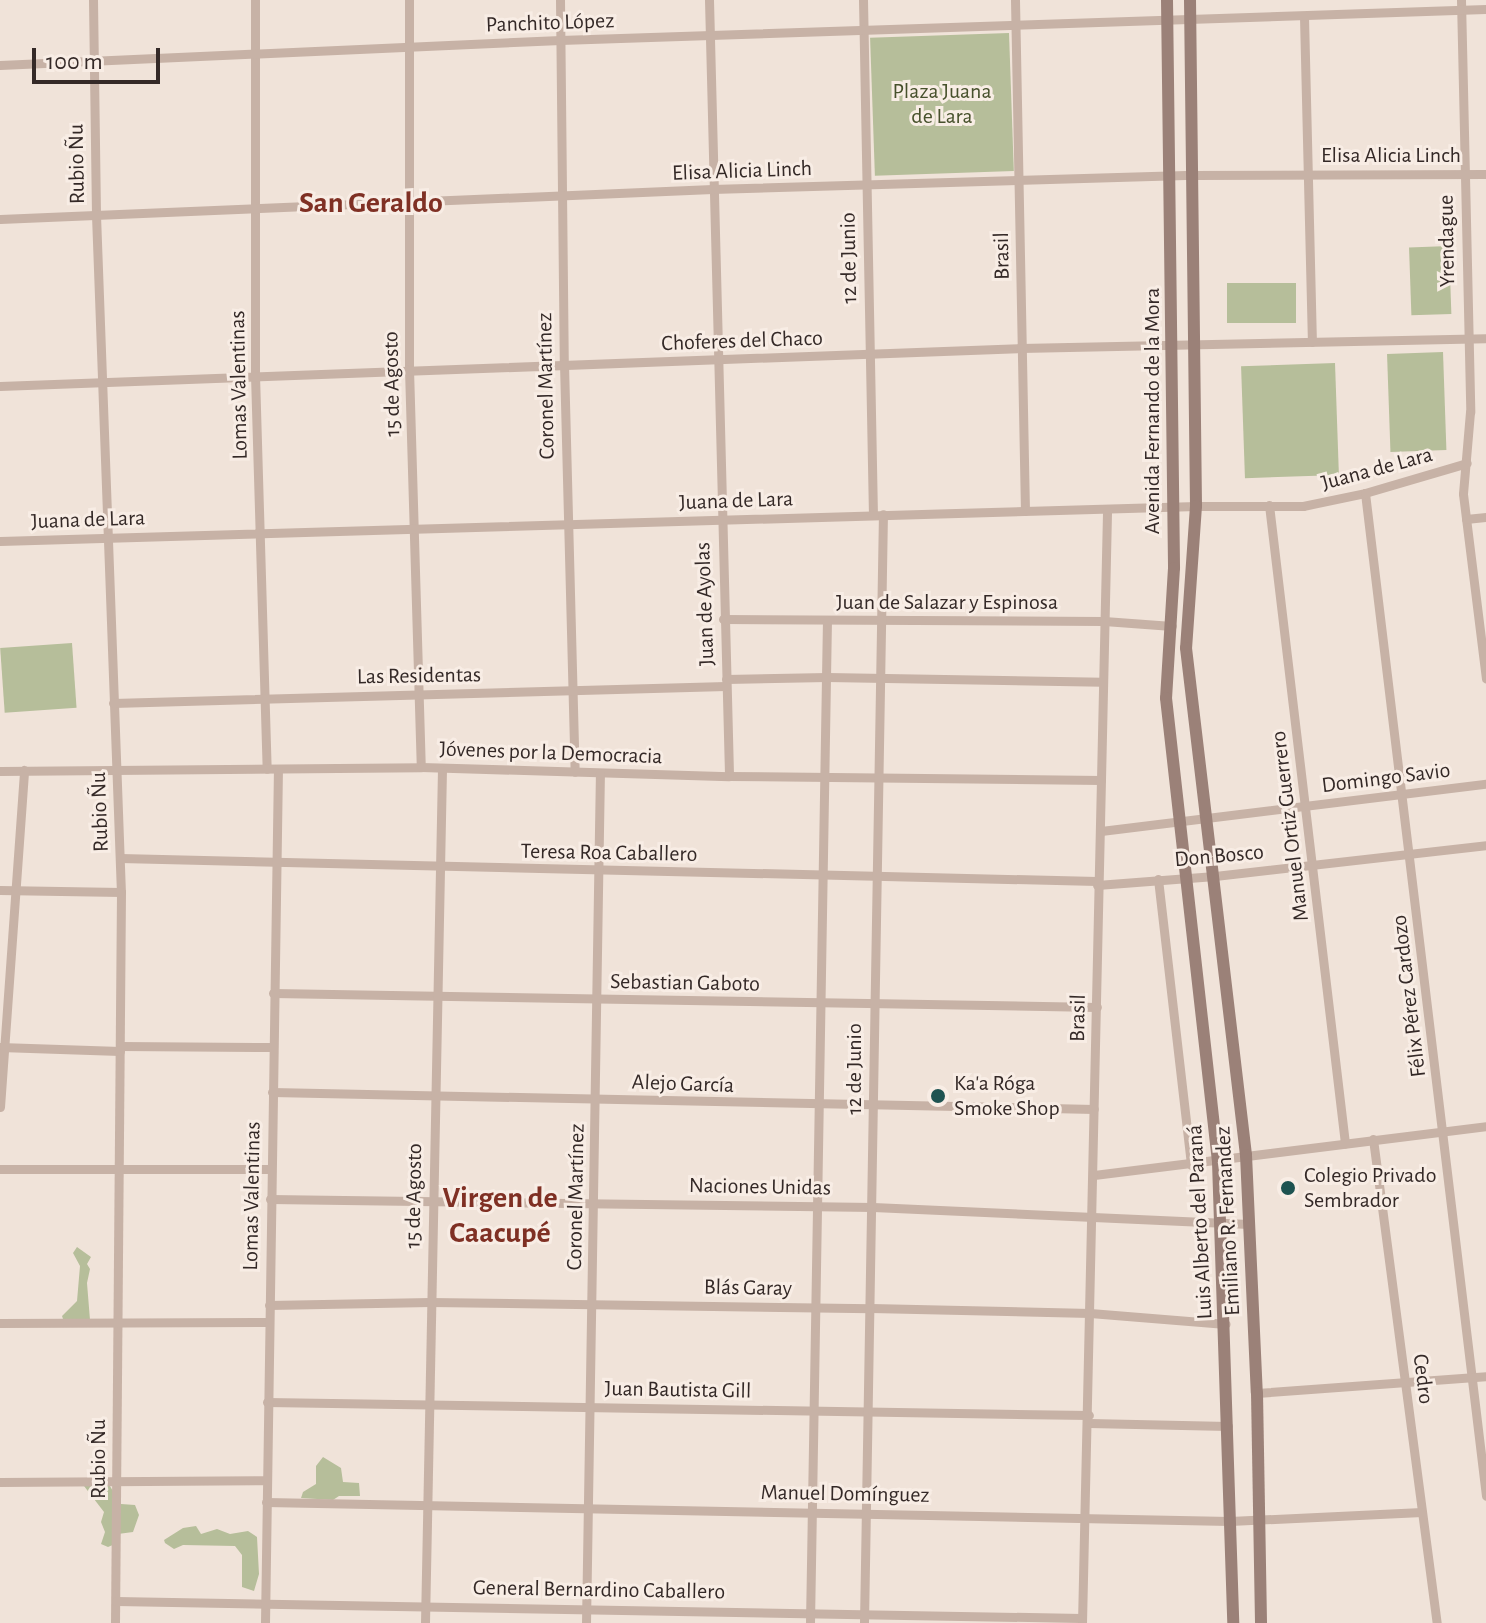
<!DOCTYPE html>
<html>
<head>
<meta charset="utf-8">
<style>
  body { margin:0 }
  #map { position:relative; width:1486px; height:1623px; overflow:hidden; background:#f0e3d9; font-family:"Alegreya Sans",sans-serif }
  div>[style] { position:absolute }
  .green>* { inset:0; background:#b6be9a; transform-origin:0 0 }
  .street>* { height:9px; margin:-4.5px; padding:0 4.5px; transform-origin:4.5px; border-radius:4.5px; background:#c7b2a6 }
  .secondary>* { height:12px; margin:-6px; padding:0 6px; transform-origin:6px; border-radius:6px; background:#9b8178 }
  .dots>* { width:22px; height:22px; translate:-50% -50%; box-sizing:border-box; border:4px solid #f8ede5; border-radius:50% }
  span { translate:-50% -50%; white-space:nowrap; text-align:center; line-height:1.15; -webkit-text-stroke:6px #f8ede5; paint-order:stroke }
  .street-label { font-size:22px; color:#342927 }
  .park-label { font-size:22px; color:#47512c }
  .poi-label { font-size:22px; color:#342927 }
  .left { translate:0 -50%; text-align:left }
  .district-label { font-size:30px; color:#7f3024; font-weight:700 }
  .scale { position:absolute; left:32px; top:48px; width:128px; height:36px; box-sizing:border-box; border:4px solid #342927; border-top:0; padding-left:10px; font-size:24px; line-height:28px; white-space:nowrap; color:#342927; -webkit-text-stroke:6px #f8ede5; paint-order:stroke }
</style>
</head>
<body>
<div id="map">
  <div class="green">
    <div style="left:1009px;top:33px;width:138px;height:139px;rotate:88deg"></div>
    <div style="left:1449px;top:246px;width:68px;height:40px;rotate:88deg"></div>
    <div style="left:1296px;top:283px;width:40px;height:69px;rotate:90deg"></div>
    <div style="left:1443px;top:352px;width:98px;height:56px;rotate:88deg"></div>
    <div style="left:1335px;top:363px;width:112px;height:94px;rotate:88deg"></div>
    <div style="left:72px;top:643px;width:65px;height:72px;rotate:86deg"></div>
    <div style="clip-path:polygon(77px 1247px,91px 1257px,87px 1264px,90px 1269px,87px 1283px,90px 1320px,63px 1319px,62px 1316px,77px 1301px,80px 1266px,73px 1253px)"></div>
    <div style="clip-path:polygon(323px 1457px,341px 1468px,343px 1482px,359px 1483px,360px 1496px,339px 1496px,333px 1500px,301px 1498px,303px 1492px,316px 1484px,316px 1466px)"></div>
    <div style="clip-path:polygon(108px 1483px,121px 1504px,135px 1505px,139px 1515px,133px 1532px,118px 1534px,115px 1544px,108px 1547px,101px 1544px,105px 1532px,101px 1522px,104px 1512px,84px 1486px)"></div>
    <div style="clip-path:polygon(196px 1526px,201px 1534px,217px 1529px,230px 1534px,248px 1531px,257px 1537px,259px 1574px,254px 1591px,242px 1587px,242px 1555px,235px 1546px,183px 1545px,174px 1549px,165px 1543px,164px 1540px,183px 1528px)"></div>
  </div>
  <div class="street">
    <div style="left:93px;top:0;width:215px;rotate:89.2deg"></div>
    <div style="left:96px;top:215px;width:677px;rotate:87.89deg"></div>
    <div style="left:121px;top:892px;width:731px;rotate:90.47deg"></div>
    <div style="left:255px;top:0;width:375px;rotate:90deg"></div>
    <div style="left:255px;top:375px;width:394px;rotate:88.3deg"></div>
    <div style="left:409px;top:0;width:369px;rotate:90deg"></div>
    <div style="left:409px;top:369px;width:398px;rotate:88.3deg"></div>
    <div style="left:560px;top:0;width:364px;rotate:89.4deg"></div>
    <div style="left:564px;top:364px;width:408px;rotate:88.5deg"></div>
    <div style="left:709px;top:0;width:776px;rotate:88.52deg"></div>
    <div style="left:863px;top:0;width:514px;rotate:88.89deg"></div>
    <div style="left:1015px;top:0;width:511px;rotate:88.88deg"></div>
    <div style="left:1461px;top:0;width:412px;rotate:88.7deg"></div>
    <div style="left:1470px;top:412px;width:82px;rotate:94.9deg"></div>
    <div style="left:1463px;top:494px;width:186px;rotate:82.9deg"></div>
    <div style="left:1304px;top:17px;width:325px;rotate:88.6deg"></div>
    <div style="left:0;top:65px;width:561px;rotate:-2.56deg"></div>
    <div style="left:560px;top:40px;width:927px;rotate:-1.92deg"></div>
    <div style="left:0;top:219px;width:713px;rotate:-2.41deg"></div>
    <div style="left:712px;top:189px;width:482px;rotate:-1.7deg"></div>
    <div style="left:1194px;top:175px;width:292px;rotate:-0.2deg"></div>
    <div style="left:0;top:386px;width:1022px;rotate:-2.13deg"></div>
    <div style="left:1021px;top:348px;width:465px;rotate:-1.2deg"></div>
    <div style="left:1365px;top:493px;width:1010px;rotate:83.12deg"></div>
    <div style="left:1269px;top:505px;width:643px;rotate:83.21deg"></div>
    <div style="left:1466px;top:519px;width:20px;rotate:-6deg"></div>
    <div style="left:0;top:541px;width:1197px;rotate:-1.68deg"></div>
    <div style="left:1196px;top:506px;width:107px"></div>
    <div style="left:1303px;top:506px;width:63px;rotate:-11.8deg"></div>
    <div style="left:1365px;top:493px;width:106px;rotate:-16.4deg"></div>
    <div style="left:723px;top:619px;width:381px;rotate:0.3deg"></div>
    <div style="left:1104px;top:621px;width:68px;rotate:4.2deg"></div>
    <div style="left:726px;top:679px;width:101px;rotate:-1.1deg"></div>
    <div style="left:827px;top:677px;width:275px;rotate:1deg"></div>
    <div style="left:113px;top:703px;width:613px;rotate:-1.59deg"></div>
    <div style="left:0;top:771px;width:421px;rotate:-0.5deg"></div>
    <div style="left:421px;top:767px;width:308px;rotate:1.7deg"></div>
    <div style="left:729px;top:776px;width:372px;rotate:0.6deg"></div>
    <div style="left:1101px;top:831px;width:388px;rotate:-7deg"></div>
    <div style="left:120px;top:858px;width:977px;rotate:1.35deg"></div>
    <div style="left:1158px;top:879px;width:288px;rotate:83.4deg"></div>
    <div style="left:1097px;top:885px;width:118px;rotate:-4.4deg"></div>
    <div style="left:1215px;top:876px;width:273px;rotate:-6.5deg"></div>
    <div style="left:0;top:890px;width:121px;rotate:0.9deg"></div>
    <div style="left:273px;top:993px;width:824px;rotate:0.97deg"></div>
    <div style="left:120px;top:1046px;width:152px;rotate:0.4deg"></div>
    <div style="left:0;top:1047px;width:120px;rotate:1.9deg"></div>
    <div style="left:272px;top:1092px;width:822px;rotate:1.18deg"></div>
    <div style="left:0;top:1107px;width:338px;rotate:-85.9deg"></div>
    <div style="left:1373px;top:1139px;width:488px;rotate:82.5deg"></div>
    <div style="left:0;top:1169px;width:271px"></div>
    <div style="left:1094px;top:1175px;width:395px;rotate:-7.1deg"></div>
    <div style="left:270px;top:1199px;width:603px;rotate:0.76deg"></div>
    <div style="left:873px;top:1207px;width:376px;rotate:2.6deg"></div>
    <div style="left:269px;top:1305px;width:161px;rotate:-1.1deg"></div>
    <div style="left:430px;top:1302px;width:441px;rotate:0.8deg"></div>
    <div style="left:871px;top:1308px;width:219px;rotate:1.3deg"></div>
    <div style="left:1090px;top:1313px;width:136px;rotate:4.6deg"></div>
    <div style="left:0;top:1323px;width:268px;rotate:-0.2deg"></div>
    <div style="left:1257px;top:1393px;width:230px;rotate:-4.2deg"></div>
    <div style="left:267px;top:1402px;width:822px;rotate:0.91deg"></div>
    <div style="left:1089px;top:1423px;width:139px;rotate:1.2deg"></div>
    <div style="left:0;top:1482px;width:266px;rotate:-0.4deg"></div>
    <div style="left:266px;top:1502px;width:964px;rotate:1.13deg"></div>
    <div style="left:1230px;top:1521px;width:192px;rotate:-2.7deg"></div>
    <div style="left:116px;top:1601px;width:966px;rotate:1.01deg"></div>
    <div style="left:265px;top:1623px;width:854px;rotate:-89.13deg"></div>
    <div style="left:425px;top:1623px;width:853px;rotate:-88.86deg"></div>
    <div style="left:586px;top:1623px;width:850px;rotate:-89.06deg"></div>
    <div style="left:810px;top:1623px;width:1003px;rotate:-89.03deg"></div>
    <div style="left:864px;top:1623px;width:1109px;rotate:-89.02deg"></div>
    <div style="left:1082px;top:1623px;width:1114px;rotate:-88.71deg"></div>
  </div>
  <div class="secondary">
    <div style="left:1167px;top:0;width:568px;rotate:89.29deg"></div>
    <div style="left:1174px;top:568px;width:130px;rotate:93.5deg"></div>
    <div style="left:1166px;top:698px;width:467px;rotate:83.6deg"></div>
    <div style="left:1218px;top:1162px;width:461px;rotate:88.1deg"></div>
    <div style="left:1190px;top:0;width:506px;rotate:89.32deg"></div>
    <div style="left:1196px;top:506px;width:142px;rotate:94deg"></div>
    <div style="left:1186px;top:648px;width:511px;rotate:83.25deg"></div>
    <div style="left:1246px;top:1155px;width:238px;rotate:87.4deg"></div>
    <div style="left:1257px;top:1393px;width:230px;rotate:89deg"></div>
  </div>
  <div class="dots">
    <div style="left:938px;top:1096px;background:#1e5351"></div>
    <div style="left:1288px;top:1188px;background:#1e5351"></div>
  </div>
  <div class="street-label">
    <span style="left:550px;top:23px;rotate:-2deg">Panchito López</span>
    <span style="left:1391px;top:156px">Elisa Alicia Linch</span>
    <span style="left:77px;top:164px;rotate:-91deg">Rubio Ñu</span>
    <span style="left:742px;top:171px;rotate:-2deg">Elisa Alicia Linch</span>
    <span style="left:1447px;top:241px;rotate:-91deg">Yrendague</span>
    <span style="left:1002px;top:256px;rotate:-91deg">Brasil</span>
    <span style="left:849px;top:258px;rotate:-91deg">12 de Junio</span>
    <span style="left:742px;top:341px;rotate:-2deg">Choferes del Chaco</span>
    <span style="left:392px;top:384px;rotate:-91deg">15 de Agosto</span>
    <span style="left:239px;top:385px;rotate:-91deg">Lomas Valentinas</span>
    <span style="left:546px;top:386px;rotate:-91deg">Coronel Martínez</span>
    <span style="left:1153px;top:411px;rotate:-90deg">Avenida Fernando de la Mora</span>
    <span style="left:1377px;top:469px;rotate:-15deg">Juana de Lara</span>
    <span style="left:736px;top:501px;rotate:-2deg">Juana de Lara</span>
    <span style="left:88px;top:520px;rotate:-2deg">Juana de Lara</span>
    <span style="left:947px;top:603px">Juan de Salazar y Espinosa</span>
    <span style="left:705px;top:604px;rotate:-92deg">Juan de Ayolas</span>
    <span style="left:419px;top:676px;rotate:-1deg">Las Residentas</span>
    <span style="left:551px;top:753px;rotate:2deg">Jóvenes por la Democracia</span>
    <span style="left:1386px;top:778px;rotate:-7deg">Domingo Savio</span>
    <span style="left:100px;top:812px;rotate:-92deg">Rubio Ñu</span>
    <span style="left:1290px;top:826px;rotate:-97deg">Manuel Ortiz Guerrero</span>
    <span style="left:609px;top:853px;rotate:1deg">Teresa Roa Caballero</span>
    <span style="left:1219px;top:856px;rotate:-5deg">Don Bosco</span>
    <span style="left:685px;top:983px;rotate:1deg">Sebastian Gaboto</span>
    <span style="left:1409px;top:996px;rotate:-97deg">Félix Pérez Cardozo</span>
    <span style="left:1078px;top:1018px;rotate:-89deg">Brasil</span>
    <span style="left:855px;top:1069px;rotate:-90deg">12 de Junio</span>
    <span style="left:683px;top:1084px;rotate:2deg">Alejo García</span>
    <span style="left:760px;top:1187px;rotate:1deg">Naciones Unidas</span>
    <span style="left:252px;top:1196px;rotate:-89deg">Lomas Valentinas</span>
    <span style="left:414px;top:1196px;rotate:-89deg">15 de Agosto</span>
    <span style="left:576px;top:1197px;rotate:-89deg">Coronel Martínez</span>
    <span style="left:1228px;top:1221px;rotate:-93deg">Emiliano R. Fernandez</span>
    <span style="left:1200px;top:1222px;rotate:-93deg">Luis Alberto del Paraná</span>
    <span style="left:748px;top:1288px;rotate:1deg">Blás Garay</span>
    <span style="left:1423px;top:1379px;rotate:83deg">Cedro</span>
    <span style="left:678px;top:1390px;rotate:1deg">Juan Bautista Gill</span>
    <span style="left:99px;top:1459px;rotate:-90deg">Rubio Ñu</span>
    <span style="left:845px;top:1494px;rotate:1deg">Manuel Domínguez</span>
    <span style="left:599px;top:1590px;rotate:1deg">General Bernardino Caballero</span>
  </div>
  <div class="park-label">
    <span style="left:942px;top:104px">Plaza Juana<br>de Lara</span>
  </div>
  <div class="poi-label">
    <span class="left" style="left:954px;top:1096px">Ka'a Róga<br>Smoke Shop</span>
    <span class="left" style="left:1304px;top:1188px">Colegio Privado<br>Sembrador</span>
  </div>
  <div class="district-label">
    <span style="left:371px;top:203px">San Geraldo</span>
    <span style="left:500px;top:1215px">Virgen de<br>Caacupé</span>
  </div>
  <div class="scale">100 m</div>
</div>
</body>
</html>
